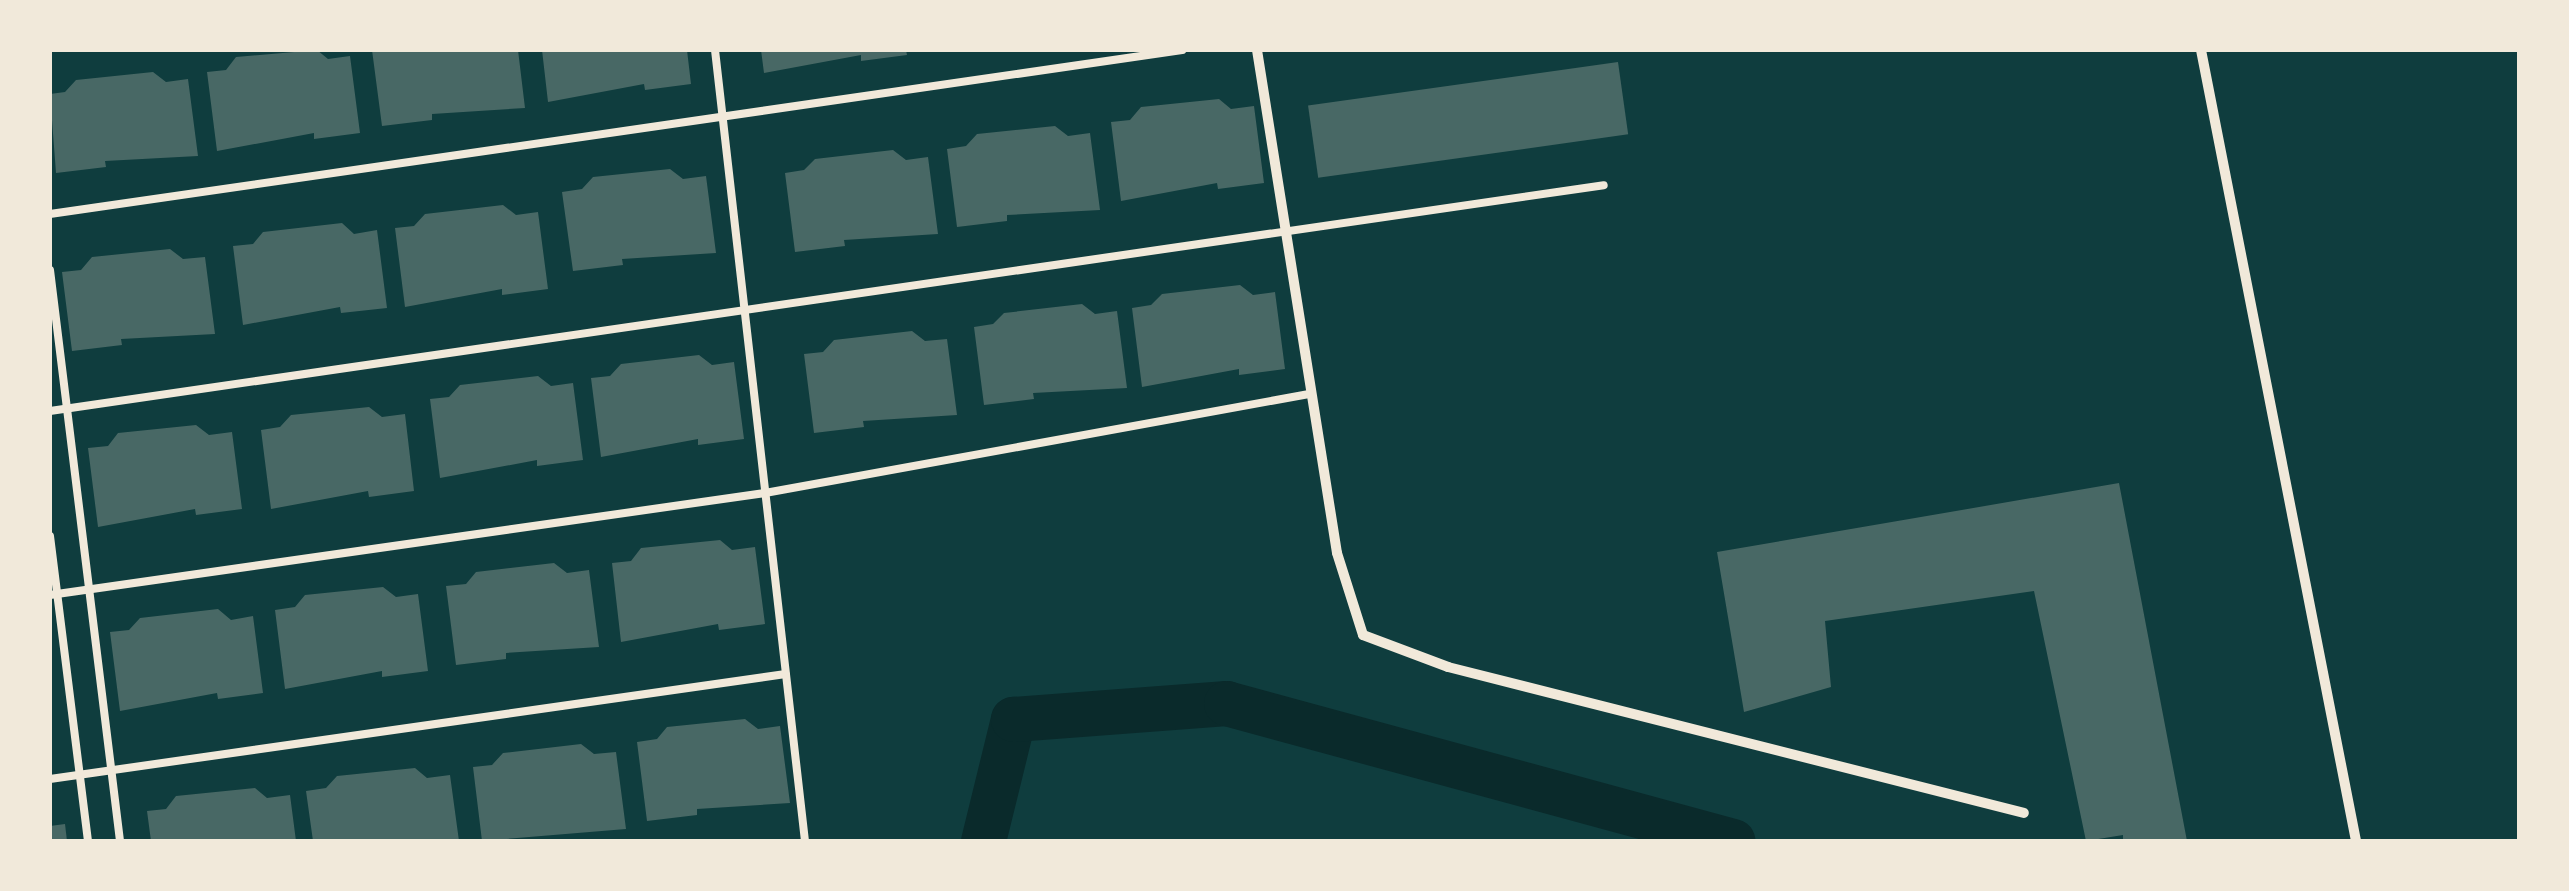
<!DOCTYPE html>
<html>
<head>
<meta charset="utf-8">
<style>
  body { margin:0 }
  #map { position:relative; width:2569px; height:891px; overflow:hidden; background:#0f3d3e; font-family:"Golos Text",sans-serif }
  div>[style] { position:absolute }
  .canal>* { height:45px; margin:-22.5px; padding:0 22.5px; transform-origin:22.5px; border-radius:22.5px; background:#0a2a2b }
  .building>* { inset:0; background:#486865; transform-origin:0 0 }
  .service>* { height:8px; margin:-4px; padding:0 4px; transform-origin:4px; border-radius:4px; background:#f1e9da }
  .minor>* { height:10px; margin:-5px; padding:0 5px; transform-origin:5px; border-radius:5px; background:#f1e9da }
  span { translate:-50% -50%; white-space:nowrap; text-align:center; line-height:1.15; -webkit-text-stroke:9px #f1e9da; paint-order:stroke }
  .frame { position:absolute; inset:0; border:52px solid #f1e9da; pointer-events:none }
</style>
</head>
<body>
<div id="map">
  <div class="canal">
    <div style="left:983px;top:841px;width:126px;rotate:-76.2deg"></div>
    <div style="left:1013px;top:719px;width:214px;rotate:-4.3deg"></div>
    <div style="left:1226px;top:703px;width:525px;rotate:15.23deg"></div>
  </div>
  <div class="building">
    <div style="clip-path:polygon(317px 50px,328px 59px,350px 56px,360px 133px,314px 139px,314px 133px,217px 151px,207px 72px,226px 70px,236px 57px)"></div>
    <div style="clip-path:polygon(372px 50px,518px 50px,525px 108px,432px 114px,432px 120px,382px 126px)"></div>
    <div style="clip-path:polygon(542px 50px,687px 50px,691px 84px,645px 90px,644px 84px,548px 102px)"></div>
    <div style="clip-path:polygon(761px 50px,906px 50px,907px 55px,861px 61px,861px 55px,764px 73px)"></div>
    <div style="left:1618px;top:62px;width:73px;height:313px;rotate:82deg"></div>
    <div style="clip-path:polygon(153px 72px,166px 82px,188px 79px,198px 156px,105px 161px,106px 167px,56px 173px,50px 94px,65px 92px,76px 80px)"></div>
    <div style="clip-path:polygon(1219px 99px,1231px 109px,1254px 106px,1264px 183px,1218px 189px,1217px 183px,1121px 201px,1111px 122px,1130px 120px,1141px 107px)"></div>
    <div style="clip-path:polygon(1055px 126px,1068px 136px,1090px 133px,1100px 210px,1007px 215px,1007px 221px,957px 227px,947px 149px,966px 146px,977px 134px)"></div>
    <div style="clip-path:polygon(893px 150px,906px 160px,928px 157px,938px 234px,844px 240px,845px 246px,795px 252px,785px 173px,804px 170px,815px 159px)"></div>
    <div style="clip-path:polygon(670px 169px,683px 179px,706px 176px,716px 253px,622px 259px,623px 265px,573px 271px,562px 192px,582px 189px,593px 177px)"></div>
    <div style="clip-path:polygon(503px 205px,516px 215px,538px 212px,548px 289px,502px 295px,502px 289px,405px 307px,395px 228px,414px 226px,425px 214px)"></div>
    <div style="clip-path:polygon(342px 223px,354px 234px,377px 230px,387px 308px,341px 313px,340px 307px,243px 325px,233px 246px,253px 244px,263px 232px)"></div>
    <div style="clip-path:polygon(170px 249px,183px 259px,205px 257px,215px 334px,121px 339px,122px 345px,72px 351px,62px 272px,81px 270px,92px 257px)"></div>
    <div style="clip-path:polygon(1240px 285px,1253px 295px,1275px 292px,1285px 369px,1239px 375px,1239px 369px,1142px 387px,1132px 308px,1151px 305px,1162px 294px)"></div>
    <div style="clip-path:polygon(1082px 304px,1095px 314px,1117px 311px,1127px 388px,1033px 393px,1034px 399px,984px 405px,974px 327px,993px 324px,1004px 313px)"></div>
    <div style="clip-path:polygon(912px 331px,925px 341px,947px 339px,957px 415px,863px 421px,864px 427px,814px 433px,804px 354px,823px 352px,834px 340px)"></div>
    <div style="clip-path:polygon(699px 355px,712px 365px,734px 362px,744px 439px,698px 445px,698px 439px,601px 457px,591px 378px,610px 376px,621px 364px)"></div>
    <div style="clip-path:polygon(538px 376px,551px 386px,573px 383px,583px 460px,537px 466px,537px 460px,440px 478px,430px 399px,449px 397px,460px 385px)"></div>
    <div style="clip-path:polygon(369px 407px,382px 417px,405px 414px,414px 491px,369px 497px,368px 491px,271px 509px,261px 430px,280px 427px,291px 415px)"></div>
    <div style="clip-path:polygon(196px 425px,209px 435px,232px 432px,242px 509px,196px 515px,195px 509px,98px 527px,88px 448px,108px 446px,118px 433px)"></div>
    <div style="clip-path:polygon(2119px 483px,2187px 841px,2123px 841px,2123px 835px,2086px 841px,2034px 591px,1825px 621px,1831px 687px,1744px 712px,1717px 552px)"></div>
    <div style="clip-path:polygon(720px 540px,732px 550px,755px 547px,765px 624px,719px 630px,718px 624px,621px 642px,612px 563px,631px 561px,641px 548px)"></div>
    <div style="clip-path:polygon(554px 563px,567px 573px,589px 570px,599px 647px,506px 653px,506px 659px,456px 665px,446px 586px,466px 584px,476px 572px)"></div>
    <div style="clip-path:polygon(383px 587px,396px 597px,418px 594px,428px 671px,382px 677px,382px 671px,285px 689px,275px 610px,295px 607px,305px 595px)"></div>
    <div style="clip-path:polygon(218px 609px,231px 620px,253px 616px,263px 693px,218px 699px,217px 693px,120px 711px,110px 632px,129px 630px,140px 618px)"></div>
    <div style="clip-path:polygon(745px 719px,758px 729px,780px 726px,790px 803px,697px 809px,697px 815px,647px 821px,637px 742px,657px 739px,667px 727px)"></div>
    <div style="clip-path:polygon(581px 744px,594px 754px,616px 752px,626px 829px,482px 841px,473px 767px,492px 765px,503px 753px)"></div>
    <div style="clip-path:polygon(415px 768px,427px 778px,450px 775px,459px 841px,313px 841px,306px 791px,326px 788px,337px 776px)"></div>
    <div style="clip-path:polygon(255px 788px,267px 798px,290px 795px,296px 841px,151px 841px,147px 811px,166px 809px,176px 796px)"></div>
    <div style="clip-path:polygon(65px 824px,67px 841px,50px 841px,50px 826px)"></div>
  </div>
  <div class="service">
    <div style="left:715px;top:50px;width:796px;rotate:83.51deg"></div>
    <div style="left:50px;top:214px;width:1144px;rotate:-8.24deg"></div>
    <div style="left:50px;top:270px;width:575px;rotate:83.01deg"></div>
    <div style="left:50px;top:411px;width:1570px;rotate:-8.27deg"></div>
    <div style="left:50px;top:536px;width:307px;rotate:82.9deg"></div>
    <div style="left:50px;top:595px;width:722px;rotate:-8.12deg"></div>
    <div style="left:765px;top:493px;width:553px;rotate:-10.31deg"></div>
    <div style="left:50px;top:779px;width:743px;rotate:-8.12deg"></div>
  </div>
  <div class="minor">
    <div style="left:1257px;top:50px;width:509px;rotate:80.96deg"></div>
    <div style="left:1337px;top:553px;width:86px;rotate:72.4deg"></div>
    <div style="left:1363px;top:635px;width:91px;rotate:20.6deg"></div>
    <div style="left:1448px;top:667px;width:594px;rotate:14.22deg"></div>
    <div style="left:2201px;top:50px;width:806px;rotate:78.91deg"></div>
  </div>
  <div class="frame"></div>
</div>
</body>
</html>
